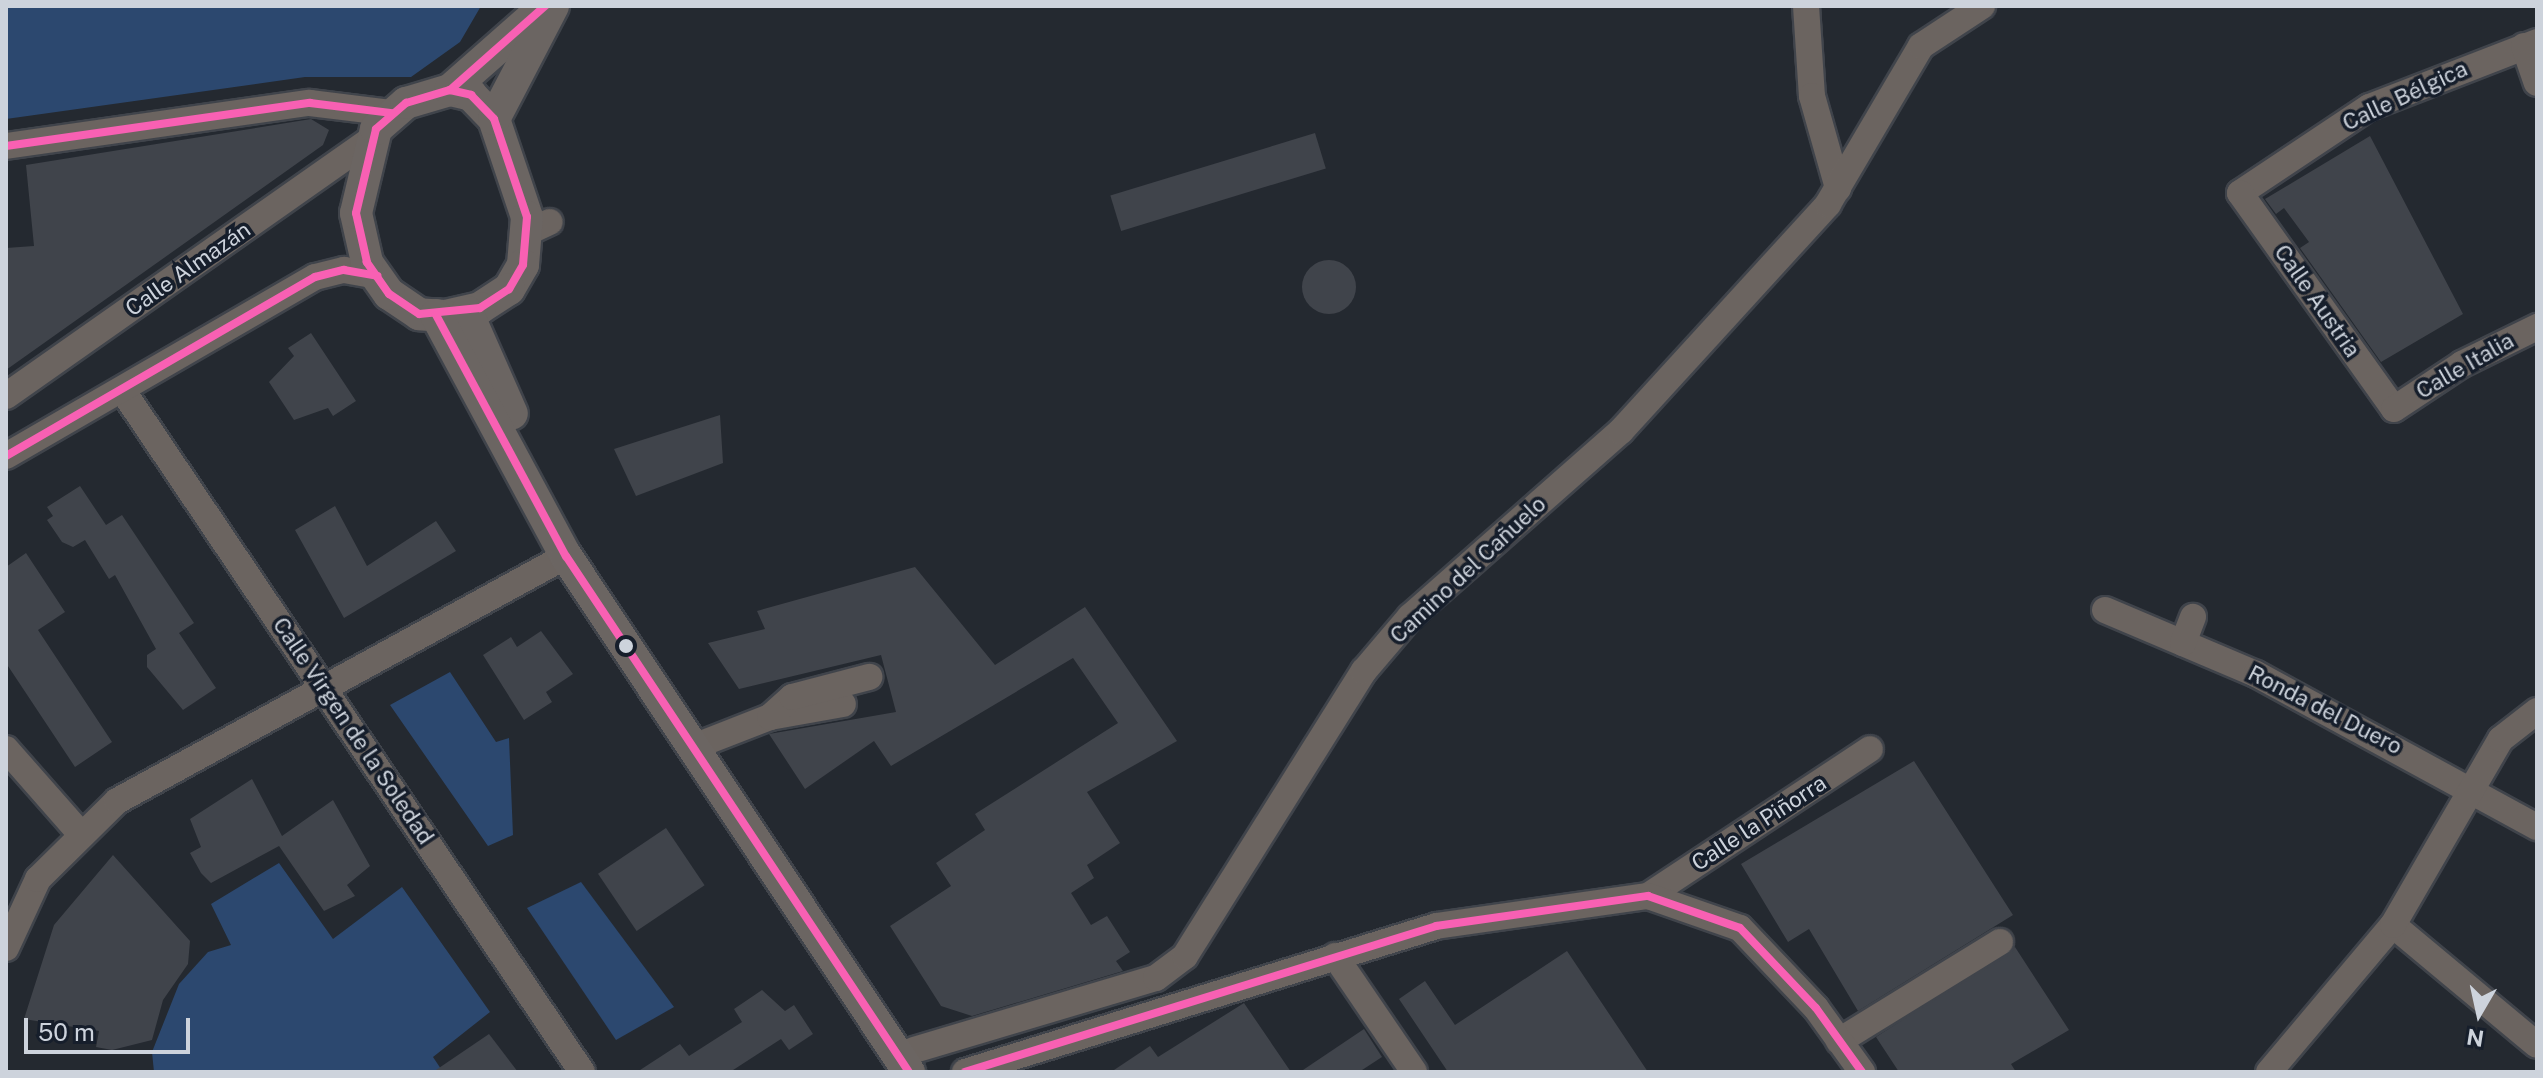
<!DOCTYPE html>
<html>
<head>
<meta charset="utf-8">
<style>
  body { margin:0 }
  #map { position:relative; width:2543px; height:1078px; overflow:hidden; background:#242930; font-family:"Public Sans",sans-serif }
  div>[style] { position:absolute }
  .green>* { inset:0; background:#2c486f }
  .building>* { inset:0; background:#40444b; transform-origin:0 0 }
  .round { border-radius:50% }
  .roads { filter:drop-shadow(2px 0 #40444b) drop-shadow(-2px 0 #40444b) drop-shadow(0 2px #40444b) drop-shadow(0 -2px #40444b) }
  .minor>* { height:26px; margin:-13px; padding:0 13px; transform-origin:13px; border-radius:13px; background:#6b6460 }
  .major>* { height:32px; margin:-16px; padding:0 16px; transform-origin:16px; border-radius:16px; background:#6b6562 }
  .bus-1>* { height:8px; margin:-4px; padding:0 4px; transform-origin:4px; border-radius:4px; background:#f860b3 }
  .dots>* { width:22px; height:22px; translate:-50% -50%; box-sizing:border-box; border:4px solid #161e2b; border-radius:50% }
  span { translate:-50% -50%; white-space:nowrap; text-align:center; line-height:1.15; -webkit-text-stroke:7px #161e2b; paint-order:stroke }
  .street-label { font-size:22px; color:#cdd3dc }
  .frame { position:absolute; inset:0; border:8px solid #cdd3dc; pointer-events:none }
  .north { position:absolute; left:2439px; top:974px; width:80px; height:80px; -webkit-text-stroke:6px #161e2b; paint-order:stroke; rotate:189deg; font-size:22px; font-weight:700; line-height:32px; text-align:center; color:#cdd3dc }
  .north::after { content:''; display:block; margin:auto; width:28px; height:36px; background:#cdd3dc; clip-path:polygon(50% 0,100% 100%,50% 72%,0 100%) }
  .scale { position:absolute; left:24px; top:1018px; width:166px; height:36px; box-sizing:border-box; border:4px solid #cdd3dc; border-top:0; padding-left:10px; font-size:24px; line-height:28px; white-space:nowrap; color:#cdd3dc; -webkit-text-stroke:6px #161e2b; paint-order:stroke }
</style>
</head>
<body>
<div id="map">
  <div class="green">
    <div style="clip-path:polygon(6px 6px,481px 6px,460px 42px,411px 77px,305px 77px,6px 119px)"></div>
    <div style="clip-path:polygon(450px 672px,496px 742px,509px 738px,513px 835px,488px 846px,390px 705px)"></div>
    <div style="clip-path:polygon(279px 863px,333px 939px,402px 887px,490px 1012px,433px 1057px,443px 1072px,154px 1072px,152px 1052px,179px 984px,208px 952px,231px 945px,211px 904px)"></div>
    <div style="clip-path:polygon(581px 882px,674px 1007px,616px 1040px,527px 908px)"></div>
  </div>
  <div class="building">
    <div style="clip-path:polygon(311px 119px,329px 130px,323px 145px,6px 370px,6px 248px,34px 246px,26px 165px)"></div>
    <div style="left:1315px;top:133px;width:37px;height:214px;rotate:73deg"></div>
    <div style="clip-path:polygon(2370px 136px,2463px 314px,2381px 362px,2300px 248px,2309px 242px,2284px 208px,2276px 214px,2265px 199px)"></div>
    <div class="round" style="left:1302px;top:260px;width:54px;height:54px"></div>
    <div style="clip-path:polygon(311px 333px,356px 401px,333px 416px,328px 408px,294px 420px,269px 382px,294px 356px,288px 348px)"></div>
    <div style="clip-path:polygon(720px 415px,723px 463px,636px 496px,614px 449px)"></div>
    <div style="clip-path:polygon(80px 486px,106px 525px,122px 515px,194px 623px,179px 633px,216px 688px,183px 710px,147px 667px,147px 655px,156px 649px,115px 575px,109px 579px,85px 540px,73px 547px,62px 542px,47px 520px,53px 516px,47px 507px)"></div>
    <div style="clip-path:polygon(335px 506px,367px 566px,436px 521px,456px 551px,344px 618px,295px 530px)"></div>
    <div style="clip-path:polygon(26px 553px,65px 612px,38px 630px,112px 742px,75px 767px,6px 663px,6px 567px)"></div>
    <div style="clip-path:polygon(915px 567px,995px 665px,1085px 607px,1177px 741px,1087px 792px,1120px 843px,1087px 865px,1094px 878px,1071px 893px,1091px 925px,1107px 916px,1130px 952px,1116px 961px,1123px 971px,972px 1016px,941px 1006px,890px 926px,951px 886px,936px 863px,985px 830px,975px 814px,1118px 723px,1073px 658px,891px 766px,874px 741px,805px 789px,769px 734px,896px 712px,881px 655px,739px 689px,708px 643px,765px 629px,757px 611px)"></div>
    <div style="clip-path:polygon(541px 631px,573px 674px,546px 692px,552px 702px,524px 720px,483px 655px,511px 637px,517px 647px)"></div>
    <div style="clip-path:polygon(1914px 761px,2013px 915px,1858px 1011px,1809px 929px,1788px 942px,1741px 864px)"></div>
    <div style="clip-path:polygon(252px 779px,282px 836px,333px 800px,370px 866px,347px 885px,355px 896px,324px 911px,279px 846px,211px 883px,201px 873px,190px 853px,201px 847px,190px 819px)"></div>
    <div style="left:666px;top:828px;width:69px;height:82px;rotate:56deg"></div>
    <div style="clip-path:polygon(113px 855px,190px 941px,188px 964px,163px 1000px,152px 1040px,112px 1050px,96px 1047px,99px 1031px,24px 1019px,54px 925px)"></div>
    <div style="clip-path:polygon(2015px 947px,2069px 1030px,2011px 1064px,2016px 1072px,1899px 1072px,1876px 1037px)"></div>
    <div style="clip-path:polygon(1567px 951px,1648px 1072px,1448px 1072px,1399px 999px,1425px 981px,1455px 1025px)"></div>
    <div style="clip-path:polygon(762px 990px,785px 1011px,794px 1005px,813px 1034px,789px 1050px,781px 1039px,730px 1072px,637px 1072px,680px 1044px,689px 1056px,742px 1022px,734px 1009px)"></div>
    <div style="clip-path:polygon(1244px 1003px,1291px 1072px,1111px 1072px,1150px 1046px,1158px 1057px)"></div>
    <div style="clip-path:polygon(1364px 1029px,1382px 1057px,1359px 1072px,1300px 1072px)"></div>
    <div style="clip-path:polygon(489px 1034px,518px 1072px,433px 1072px)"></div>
  </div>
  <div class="roads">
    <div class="minor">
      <div style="left:1806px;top:6px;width:90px;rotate:86.2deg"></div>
      <div style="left:1812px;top:96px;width:96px;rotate:74.2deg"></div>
      <div style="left:2537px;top:42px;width:180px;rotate:158.8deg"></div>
      <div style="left:2369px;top:107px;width:155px;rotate:146.3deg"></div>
      <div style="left:2240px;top:193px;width:265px;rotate:54.5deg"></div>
      <div style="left:2394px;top:409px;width:82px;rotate:-33.5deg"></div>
      <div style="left:2462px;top:364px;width:84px;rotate:-26.3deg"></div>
      <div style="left:2524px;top:46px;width:39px;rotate:71deg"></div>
      <div style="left:6px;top:146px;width:307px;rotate:-8.1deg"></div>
      <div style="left:310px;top:103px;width:83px;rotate:7deg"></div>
      <div style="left:526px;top:233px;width:26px;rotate:-25deg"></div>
      <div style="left:123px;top:391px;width:821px;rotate:56.02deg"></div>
      <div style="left:6px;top:396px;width:444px;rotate:-35.1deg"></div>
      <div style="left:6px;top:456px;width:357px;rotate:-30.1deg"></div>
      <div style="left:315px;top:277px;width:30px;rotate:-14deg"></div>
      <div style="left:344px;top:270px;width:34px;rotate:10deg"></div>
      <div style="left:2105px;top:610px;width:164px;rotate:23deg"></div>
      <div style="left:2256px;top:674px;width:320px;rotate:28.6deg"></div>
      <div style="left:2183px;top:643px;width:28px;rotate:-69deg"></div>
      <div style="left:770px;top:717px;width:74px;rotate:-10.1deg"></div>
      <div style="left:706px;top:742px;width:69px;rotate:-21.3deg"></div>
      <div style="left:770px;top:717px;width:30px;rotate:-42deg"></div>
      <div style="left:792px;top:697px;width:80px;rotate:-14.6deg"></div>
      <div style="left:6px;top:749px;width:111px;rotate:48.7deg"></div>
      <div style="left:1648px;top:896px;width:266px;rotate:-33.5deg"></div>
      <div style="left:2393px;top:925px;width:187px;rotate:39.8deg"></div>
      <div style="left:6px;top:948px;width:76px;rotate:-65.1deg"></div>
      <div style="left:38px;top:879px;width:111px;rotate:-44.6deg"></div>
      <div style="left:117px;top:801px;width:511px;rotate:-28.62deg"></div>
      <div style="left:1335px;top:956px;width:140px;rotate:55.7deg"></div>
      <div style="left:1839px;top:1041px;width:189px;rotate:-31.6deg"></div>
      <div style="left:914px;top:1050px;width:252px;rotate:-16.6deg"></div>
      <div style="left:1156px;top:978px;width:36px;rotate:-37deg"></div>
      <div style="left:1185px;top:956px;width:337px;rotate:-57.9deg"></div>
      <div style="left:1364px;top:671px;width:71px;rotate:-49.6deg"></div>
      <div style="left:1410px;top:617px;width:281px;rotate:-41.4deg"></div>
      <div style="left:1621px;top:431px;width:307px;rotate:-47.6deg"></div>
      <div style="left:1828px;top:204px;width:183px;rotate:-59.5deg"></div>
      <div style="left:1921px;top:46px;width:73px;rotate:-33.3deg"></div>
      <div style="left:965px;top:1072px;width:493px;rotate:-17.2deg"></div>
      <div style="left:1436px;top:926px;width:214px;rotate:-8.1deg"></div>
      <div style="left:1648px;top:896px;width:97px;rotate:19.2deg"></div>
      <div style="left:1740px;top:928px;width:110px;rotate:46.5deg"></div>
      <div style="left:1816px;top:1008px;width:79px;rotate:54.3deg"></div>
      <div style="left:2269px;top:1072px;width:192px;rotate:-49.9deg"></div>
      <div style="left:2393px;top:925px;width:215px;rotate:-59.9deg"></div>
      <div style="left:2501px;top:739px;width:46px;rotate:-37.9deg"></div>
    </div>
    <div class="major">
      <div style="left:450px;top:90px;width:22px;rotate:13deg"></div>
      <div style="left:471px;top:95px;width:33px;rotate:46deg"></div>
      <div style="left:494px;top:119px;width:103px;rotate:71.4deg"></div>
      <div style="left:527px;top:217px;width:48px;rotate:94.8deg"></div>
      <div style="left:523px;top:265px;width:28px;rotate:120deg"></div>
      <div style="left:509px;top:289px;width:35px;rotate:147deg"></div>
      <div style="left:480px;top:308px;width:36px;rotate:167deg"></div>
      <div style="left:445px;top:316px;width:26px;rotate:-176deg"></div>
      <div style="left:419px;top:314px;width:36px;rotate:-146deg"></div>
      <div style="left:389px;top:294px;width:39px;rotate:-125deg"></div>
      <div style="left:367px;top:262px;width:50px;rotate:-102.7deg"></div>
      <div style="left:356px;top:213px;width:86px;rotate:-76.6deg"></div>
      <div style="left:376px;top:129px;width:40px;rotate:-41deg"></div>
      <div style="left:406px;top:103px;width:46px;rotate:-16.5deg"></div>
      <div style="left:450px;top:90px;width:113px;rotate:-41.4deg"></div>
      <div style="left:494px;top:119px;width:127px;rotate:-62.4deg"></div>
      <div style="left:467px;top:312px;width:111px;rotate:66.2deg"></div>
      <div style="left:436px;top:315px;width:274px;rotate:61.7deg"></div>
      <div style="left:566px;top:556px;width:620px;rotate:56.39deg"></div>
    </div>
  </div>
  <div class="bus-1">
    <div style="left:450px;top:90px;width:22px;rotate:13deg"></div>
    <div style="left:471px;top:95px;width:33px;rotate:46deg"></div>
    <div style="left:494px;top:119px;width:103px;rotate:71.4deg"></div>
    <div style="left:527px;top:217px;width:48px;rotate:94.8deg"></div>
    <div style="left:523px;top:265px;width:28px;rotate:120deg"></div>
    <div style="left:509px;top:289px;width:35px;rotate:147deg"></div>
    <div style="left:480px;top:308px;width:61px;rotate:174.4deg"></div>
    <div style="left:419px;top:314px;width:36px;rotate:-146deg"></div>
    <div style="left:389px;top:294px;width:39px;rotate:-125deg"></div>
    <div style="left:367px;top:262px;width:50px;rotate:-102.7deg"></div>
    <div style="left:356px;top:213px;width:86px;rotate:-76.6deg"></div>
    <div style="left:376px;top:129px;width:40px;rotate:-41deg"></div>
    <div style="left:406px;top:103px;width:46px;rotate:-16.5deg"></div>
    <div style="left:450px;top:90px;width:127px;rotate:-41.5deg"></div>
    <div style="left:6px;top:146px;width:307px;rotate:-8.1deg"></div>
    <div style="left:310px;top:103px;width:83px;rotate:7deg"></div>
    <div style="left:436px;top:315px;width:274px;rotate:61.7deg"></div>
    <div style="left:566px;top:556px;width:620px;rotate:56.39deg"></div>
    <div style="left:6px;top:456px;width:357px;rotate:-30.1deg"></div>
    <div style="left:315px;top:277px;width:30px;rotate:-14deg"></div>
    <div style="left:344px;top:270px;width:34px;rotate:10deg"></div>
    <div style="left:965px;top:1072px;width:493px;rotate:-17.2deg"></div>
    <div style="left:1436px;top:926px;width:214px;rotate:-8.1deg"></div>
    <div style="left:1648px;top:896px;width:97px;rotate:19.2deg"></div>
    <div style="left:1740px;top:928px;width:110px;rotate:46.5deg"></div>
    <div style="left:1816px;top:1008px;width:79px;rotate:54.3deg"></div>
  </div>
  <div class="dots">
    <div style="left:626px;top:646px;background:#cdd3dc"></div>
  </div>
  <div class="street-label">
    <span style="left:2405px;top:96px;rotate:-25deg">Calle Bélgica</span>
    <span style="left:188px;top:269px;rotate:-35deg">Calle Almazán</span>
    <span style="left:2317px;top:301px;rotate:55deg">Calle Austria</span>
    <span style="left:2465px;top:366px;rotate:-30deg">Calle Italia</span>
    <span style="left:1468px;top:570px;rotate:-43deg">Camino del Cañuelo</span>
    <span style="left:2325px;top:710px;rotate:27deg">Ronda del Duero</span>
    <span style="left:353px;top:731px;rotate:56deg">Calle Virgen de la Soledad</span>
    <span style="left:1759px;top:823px;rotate:-33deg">Calle la Piñorra</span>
  </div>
  <div class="frame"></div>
  <div class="north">N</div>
  <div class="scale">50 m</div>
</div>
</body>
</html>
